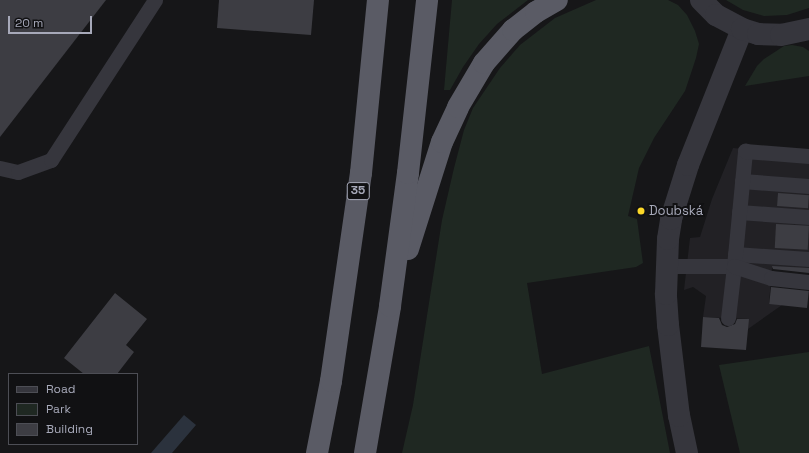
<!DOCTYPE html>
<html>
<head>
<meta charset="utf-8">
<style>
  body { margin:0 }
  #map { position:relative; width:809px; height:453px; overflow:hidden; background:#161618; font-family:"Space Grotesk",sans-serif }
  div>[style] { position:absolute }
  .built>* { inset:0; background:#222125 }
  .green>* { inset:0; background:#1f2822 }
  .water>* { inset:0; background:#2b323d }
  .building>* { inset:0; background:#3d3d43; transform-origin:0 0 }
  .service>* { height:15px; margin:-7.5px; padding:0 7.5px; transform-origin:7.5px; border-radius:7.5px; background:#36363d }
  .minor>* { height:22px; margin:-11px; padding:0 11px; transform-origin:11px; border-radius:11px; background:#36363d }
  .tertiary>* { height:22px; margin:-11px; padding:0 11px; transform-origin:11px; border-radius:11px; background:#36363d }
  .trunk>* { height:22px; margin:-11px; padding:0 11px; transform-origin:11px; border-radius:11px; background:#5a5b65 }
  .dots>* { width:11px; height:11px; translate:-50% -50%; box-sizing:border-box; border:2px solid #111113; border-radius:50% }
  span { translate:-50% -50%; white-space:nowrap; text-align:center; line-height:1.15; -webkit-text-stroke:4px #111113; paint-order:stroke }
  .shield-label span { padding:1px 3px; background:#111113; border:1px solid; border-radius:3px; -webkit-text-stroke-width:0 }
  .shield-label { font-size:12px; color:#a7a9b9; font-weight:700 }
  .poi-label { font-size:13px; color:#a7a9b9 }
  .left { translate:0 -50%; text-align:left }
  .legend { position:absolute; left:8px; top:373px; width:130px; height:72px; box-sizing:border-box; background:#111113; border:1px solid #4d4e55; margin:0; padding:5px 7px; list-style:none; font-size:12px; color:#a7a9b9 }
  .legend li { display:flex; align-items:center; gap:8px; height:20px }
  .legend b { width:20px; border:1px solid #4d4e55 }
  .scale { position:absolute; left:8px; top:16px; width:84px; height:18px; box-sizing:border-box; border:2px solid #a7a9b9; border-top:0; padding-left:5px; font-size:12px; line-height:14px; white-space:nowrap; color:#a7a9b9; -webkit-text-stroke:3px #111113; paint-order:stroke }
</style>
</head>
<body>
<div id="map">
  <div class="built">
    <div style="clip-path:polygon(733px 148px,809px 155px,809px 270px,772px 268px,769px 303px,782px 305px,748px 329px,748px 319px,703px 317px,706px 296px,693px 287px,684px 290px,690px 238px,700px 237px,712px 199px)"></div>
  </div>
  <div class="green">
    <div style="clip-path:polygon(452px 0,528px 0,497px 24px,479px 44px,463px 67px,450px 90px,444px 90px)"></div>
    <div style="clip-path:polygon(596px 0,668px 0,678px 5px,687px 15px,695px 31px,699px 44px,696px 58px,685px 91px,654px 138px,639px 168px,628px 216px,637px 219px,643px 263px,636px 267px,527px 283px,542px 374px,649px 346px,670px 453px,402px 453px,413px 405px,442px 220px,454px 168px,464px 130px,473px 108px,500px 68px,520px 45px,555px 18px)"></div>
    <div style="clip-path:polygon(726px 0,809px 0,809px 8px,787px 15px,764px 16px,743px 10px)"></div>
    <div style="clip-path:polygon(792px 45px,803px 47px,809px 51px,809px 76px,745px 86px,757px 66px,764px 59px,784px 46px)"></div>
    <div style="clip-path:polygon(809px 352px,809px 453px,740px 453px,719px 365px)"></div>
  </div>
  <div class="water">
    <div style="clip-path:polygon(184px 415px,196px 425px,172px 453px,151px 453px)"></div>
  </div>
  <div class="building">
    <div style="clip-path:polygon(0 0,106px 0,0 137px)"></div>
    <div style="clip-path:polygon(219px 0,314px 0,311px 35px,217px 28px)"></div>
    <div style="left:778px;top:193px;width:31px;height:13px;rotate:4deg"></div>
    <div style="left:776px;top:224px;width:33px;height:24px;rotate:3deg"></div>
    <div style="clip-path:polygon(772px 266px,809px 268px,809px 273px,773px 269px)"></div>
    <div style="left:771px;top:287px;width:38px;height:17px;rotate:6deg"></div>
    <div style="clip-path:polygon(115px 293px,147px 319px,126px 345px,134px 352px,117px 374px,84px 374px,64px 358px)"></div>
    <div style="clip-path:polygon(703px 317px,719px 318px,722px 325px,727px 327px,735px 324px,737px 319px,749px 319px,746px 350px,701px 347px)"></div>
  </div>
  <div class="service">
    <div style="left:0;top:168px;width:18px;rotate:13deg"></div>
    <div style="left:18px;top:172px;width:35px;rotate:-20deg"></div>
    <div style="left:51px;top:160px;width:191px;rotate:-57deg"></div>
    <div style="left:742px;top:181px;width:67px;rotate:4.3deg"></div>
    <div style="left:739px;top:212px;width:70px;rotate:4.1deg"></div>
    <div style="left:735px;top:254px;width:74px;rotate:3.9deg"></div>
    <div style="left:666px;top:266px;width:68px"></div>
    <div style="left:734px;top:266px;width:116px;rotate:-84.5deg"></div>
    <div style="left:745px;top:151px;width:64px;rotate:4.5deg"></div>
    <div style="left:728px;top:318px;width:52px;rotate:-83.4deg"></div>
    <div style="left:734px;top:266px;width:39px;rotate:18deg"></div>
    <div style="left:771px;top:278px;width:38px;rotate:6deg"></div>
  </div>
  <div class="minor">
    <div style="left:687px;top:453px;width:38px;rotate:-102deg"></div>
    <div style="left:679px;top:416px;width:92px;rotate:-96.9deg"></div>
    <div style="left:668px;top:325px;width:31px;rotate:-94deg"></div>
    <div style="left:666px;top:294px;width:55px;rotate:-87.9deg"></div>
    <div style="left:668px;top:239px;width:20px;rotate:-81deg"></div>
    <div style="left:671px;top:219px;width:57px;rotate:-72.5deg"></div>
    <div style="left:688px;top:165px;width:146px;rotate:-68.3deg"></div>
  </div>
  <div class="tertiary">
    <div style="left:701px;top:0;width:21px;rotate:45deg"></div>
    <div style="left:716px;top:15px;width:30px;rotate:28deg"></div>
    <div style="left:742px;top:29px;width:17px;rotate:17deg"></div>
    <div style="left:758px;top:34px;width:23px;rotate:2deg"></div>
    <div style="left:781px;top:35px;width:29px;rotate:-12deg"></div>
  </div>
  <div class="trunk">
    <div style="left:408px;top:249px;width:112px;rotate:-72.4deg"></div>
    <div style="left:442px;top:142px;width:38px;rotate:-65deg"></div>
    <div style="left:458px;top:107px;width:51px;rotate:-59.4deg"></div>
    <div style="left:484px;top:63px;width:44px;rotate:-48.7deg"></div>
    <div style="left:513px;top:30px;width:29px;rotate:-38deg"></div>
    <div style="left:536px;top:12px;width:24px;rotate:-30deg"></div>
    <div style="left:317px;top:453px;width:73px;rotate:-79deg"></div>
    <div style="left:331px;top:381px;width:210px;rotate:-81.8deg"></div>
    <div style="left:361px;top:173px;width:174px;rotate:-84.4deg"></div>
    <div style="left:365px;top:453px;width:149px;rotate:-80.3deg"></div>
    <div style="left:390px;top:306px;width:134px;rotate:-82.3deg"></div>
    <div style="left:408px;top:173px;width:174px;rotate:-83.7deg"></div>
  </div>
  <div class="dots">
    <div style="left:641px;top:211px;background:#fdd828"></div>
  </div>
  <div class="shield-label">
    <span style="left:358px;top:191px">35</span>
  </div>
  <div class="poi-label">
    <span class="left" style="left:649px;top:211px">Doubská</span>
  </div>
  <ul class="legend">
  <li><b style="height:5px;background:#36363d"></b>Road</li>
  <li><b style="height:11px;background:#1f2822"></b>Park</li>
  <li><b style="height:11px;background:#3d3d43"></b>Building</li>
  </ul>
  <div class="scale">20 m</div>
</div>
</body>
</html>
